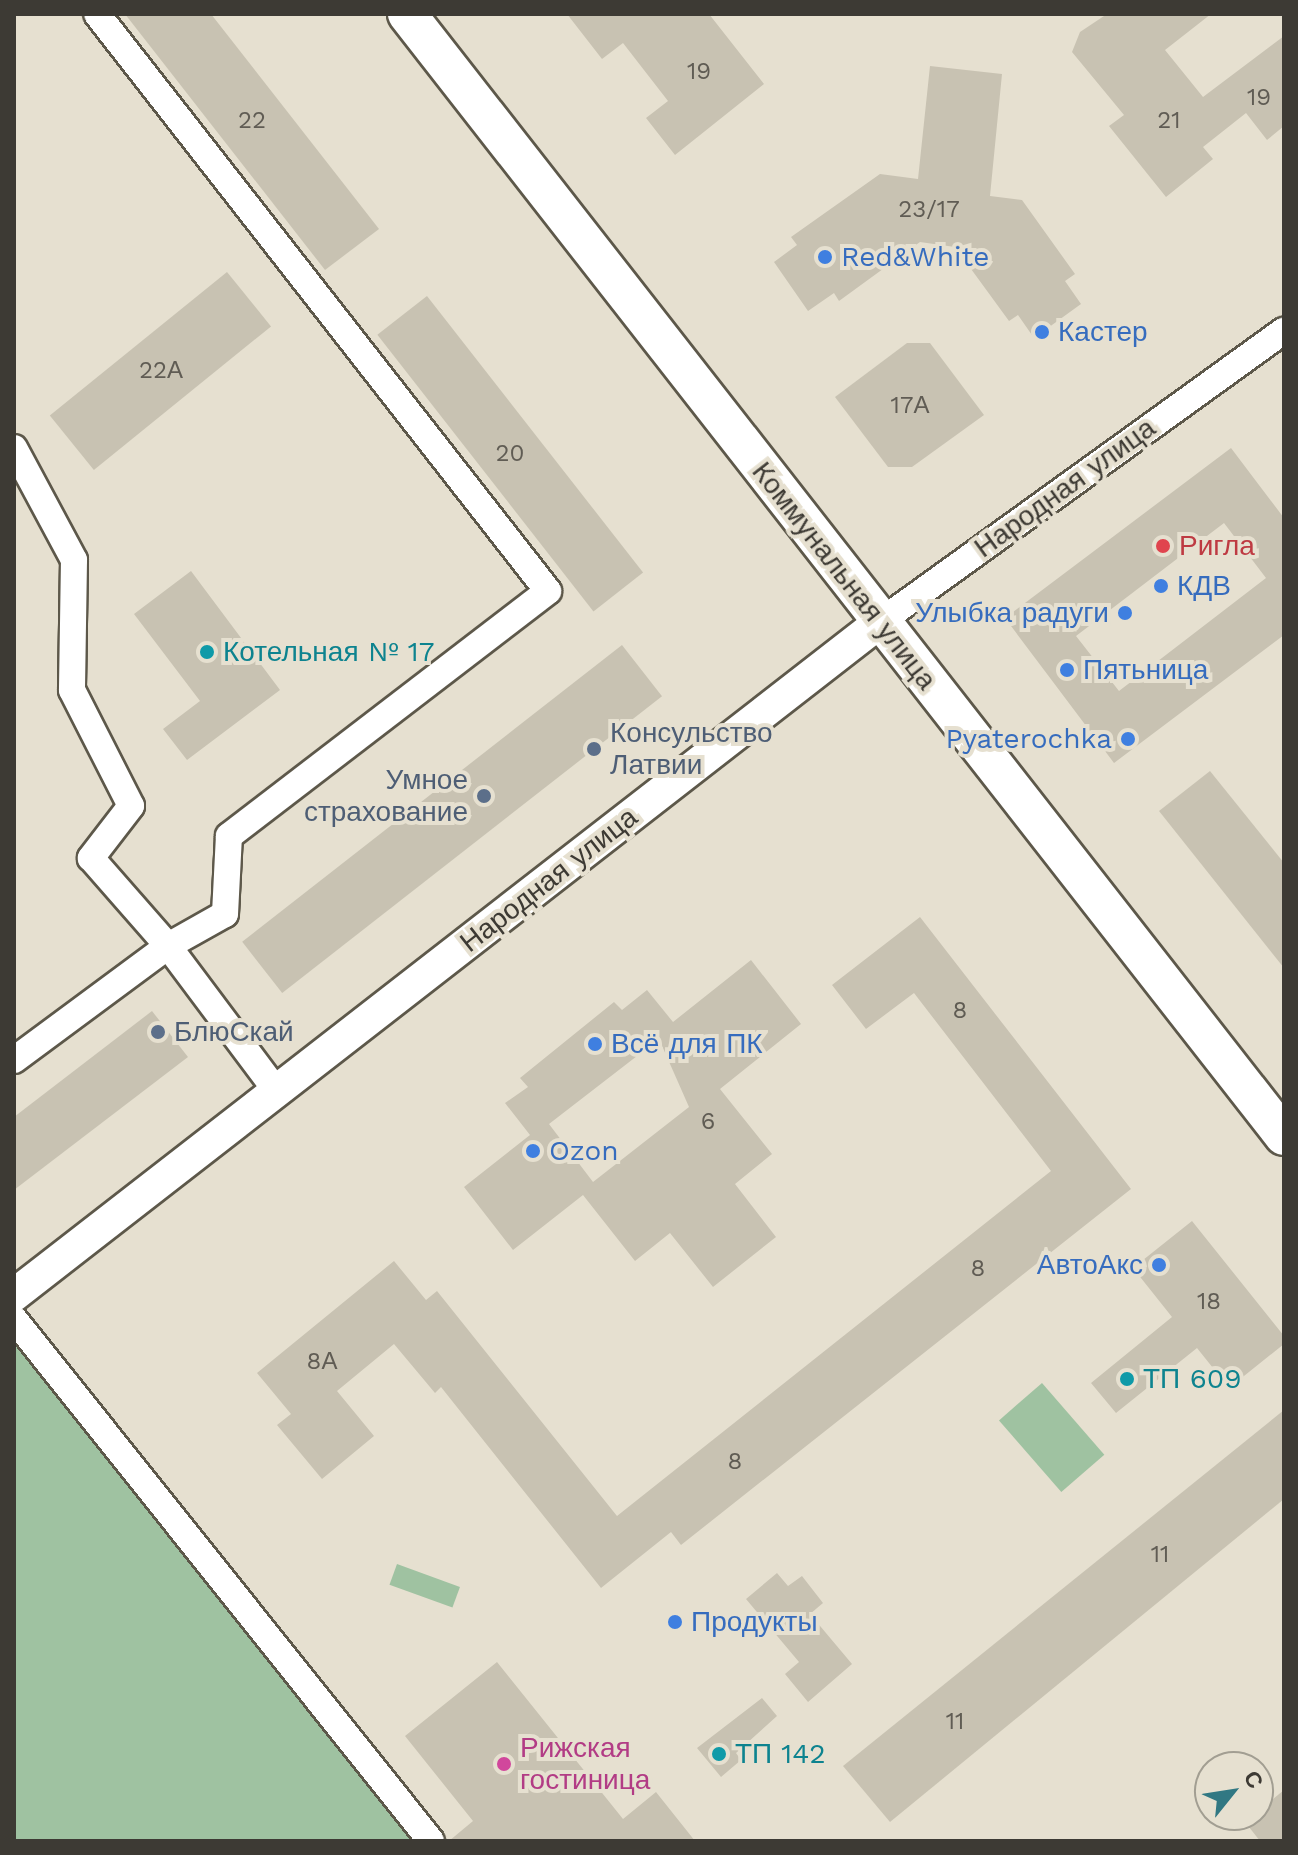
<!DOCTYPE html>
<html>
<head>
<meta charset="utf-8">
<style>
  body { margin:0 }
  #map { position:relative; width:1298px; height:1855px; overflow:hidden; background:#e6e0d0; font-family:"Work Sans",sans-serif }
  div>[style] { position:absolute }
  .green>* { inset:0; background:#9fc2a1; transform-origin:0 0 }
  .building>* { inset:0; background:#c8c2b2; transform-origin:0 0 }
  .roads { filter:drop-shadow(2px 0 #5d584a) drop-shadow(-2px 0 #5d584a) drop-shadow(0 2px #5d584a) drop-shadow(0 -2px #5d584a) }
  .minor>* { height:26px; margin:-13px; padding:0 13px; transform-origin:13px; border-radius:13px; background:#fff }
  .tertiary>* { height:32px; margin:-16px; padding:0 16px; transform-origin:16px; border-radius:16px; background:#fff }
  .secondary>* { height:38px; margin:-19px; padding:0 19px; transform-origin:19px; border-radius:19px; background:#fff }
  .dots>* { width:22px; height:22px; translate:-50% -50%; box-sizing:border-box; border:4px solid #e6e0d0; border-radius:50% }
  span { translate:-50% -50%; white-space:nowrap; text-align:center; line-height:1.15; -webkit-text-stroke:8px #e6e0d0; paint-order:stroke }
  .number-label { font-size:24px; color:#605c54 }
  .number-label span { -webkit-text-stroke-width:0 }
  .shop-label { font-size:28px; color:#366cbe }
  .left { translate:0 -50%; text-align:left }
  .right { translate:-100% -50%; text-align:right }
  .street-label { font-size:28px; color:#3d3a34 }
  .health-label { font-size:28px; color:#be3a42 }
  .culture-label { font-size:28px; color:#0d838f }
  .service-label { font-size:28px; color:#4e5e75 }
  .hotel-label { font-size:28px; color:#b23c85 }
  .frame { position:absolute; inset:0; border:16px solid #3d3a34; pointer-events:none }
  .north { position:absolute; left:1194px; top:1751px; width:80px; height:80px; box-sizing:border-box; background:#e6e0d0; border:2px solid #a29e92; border-radius:50%; rotate:60deg; font-size:22px; font-weight:700; line-height:32px; text-align:center; color:#3d3a34 }
  .north::after { content:''; display:block; margin:auto; width:28px; height:36px; background:#317883; clip-path:polygon(50% 0,100% 100%,50% 72%,0 100%) }
</style>
</head>
<body>
<div id="map">
  <div class="green">
    <div style="clip-path:polygon(14px 1332px,420px 1841px,14px 1841px)"></div>
    <div style="left:1042px;top:1383px;width:95px;height:57px;rotate:49deg"></div>
    <div style="left:397px;top:1564px;width:67px;height:22px;rotate:20deg"></div>
  </div>
  <div class="building">
    <div style="clip-path:polygon(125px 14px,211px 14px,379px 229px,325px 270px)"></div>
    <div style="clip-path:polygon(567px 14px,709px 14px,764px 84px,675px 155px,646px 118px,668px 101px,623px 43px,602px 59px)"></div>
    <div style="clip-path:polygon(1107px 14px,1211px 14px,1165px 50px,1203px 97px,1284px 36px,1284px 126px,1267px 140px,1246px 113px,1203px 147px,1213px 159px,1166px 197px,1109px 126px,1124px 115px,1072px 52px,1080px 32px)"></div>
    <div style="clip-path:polygon(930px 66px,1002px 74px,990px 196px,1022px 200px,1075px 274px,1065px 281px,1081px 304px,1034px 338px,1018px 315px,1009px 321px,955px 247px,920px 242px,839px 301px,834px 293px,808px 311px,774px 262px,797px 245px,791px 237px,880px 174px,918px 179px)"></div>
    <div style="left:227px;top:272px;width:70px;height:228px;rotate:51deg"></div>
    <div style="left:427px;top:296px;width:351px;height:63px;rotate:52deg"></div>
    <div style="clip-path:polygon(907px 343px,930px 343px,984px 415px,912px 467px,888px 467px,835px 397px)"></div>
    <div style="clip-path:polygon(evenodd,1231px 448px,1284px 518px,1284px 635px,1114px 763px,1005px 618px,1231px 448px,1224px 523px,1266px 578px,1119px 691px,1076px 636px,1224px 523px)"></div>
    <div style="clip-path:polygon(191px 571px,280px 690px,187px 760px,163px 729px,200px 701px,134px 614px)"></div>
    <div style="left:622px;top:645px;width:65px;height:482px;rotate:52deg"></div>
    <div style="clip-path:polygon(1210px 771px,1284px 863px,1284px 968px,1159px 811px)"></div>
    <div style="clip-path:polygon(920px 917px,1131px 1189px,681px 1545px,671px 1532px,601px 1588px,441px 1387px,435px 1393px,394px 1344px,337px 1391px,374px 1436px,322px 1479px,277px 1425px,291px 1414px,257px 1373px,394px 1261px,426px 1300px,437px 1291px,617px 1516px,1051px 1171px,914px 993px,866px 1029px,832px 985px)"></div>
    <div style="clip-path:polygon(evenodd,751px 960px,801px 1024px,720px 1089px,772px 1154px,735px 1184px,776px 1237px,713px 1287px,670px 1233px,635px 1261px,583px 1195px,513px 1250px,464px 1187px,530px 1135px,505px 1103px,528px 1087px,520px 1078px,614px 1002px,622px 1010px,647px 990px,673px 1022px,751px 960px,659px 1039px,689px 1107px,593px 1182px,549px 1124px,659px 1039px)"></div>
    <div style="clip-path:polygon(152px 1011px,188px 1057px,14px 1190px,14px 1117px)"></div>
    <div style="clip-path:polygon(1192px 1221px,1284px 1336px,1284px 1344px,1229px 1388px,1197px 1348px,1116px 1413px,1091px 1383px,1172px 1317px,1133px 1268px)"></div>
    <div style="clip-path:polygon(1284px 1410px,1284px 1499px,890px 1822px,843px 1766px)"></div>
    <div style="clip-path:polygon(777px 1573px,788px 1586px,802px 1576px,823px 1603px,810px 1614px,852px 1664px,808px 1702px,785px 1674px,799px 1662px,746px 1599px)"></div>
    <div style="clip-path:polygon(497px 1662px,623px 1819px,656px 1792px,695px 1841px,449px 1841px,473px 1821px,405px 1736px)"></div>
    <div style="clip-path:polygon(762px 1698px,777px 1716px,736px 1753px,741px 1760px,721px 1777px,697px 1748px)"></div>
    <div style="clip-path:polygon(1284px 1790px,1284px 1841px,1260px 1841px,1245px 1822px)"></div>
  </div>
  <div class="roads">
    <div class="minor">
      <div style="left:14px;top:448px;width:127px;rotate:61.8deg"></div>
      <div style="left:74px;top:560px;width:130px;rotate:90.9deg"></div>
      <div style="left:72px;top:690px;width:130px;rotate:63deg"></div>
      <div style="left:131px;top:806px;width:66px;rotate:127.6deg"></div>
      <div style="left:91px;top:858px;width:117px;rotate:48.8deg"></div>
      <div style="left:168px;top:946px;width:65px;rotate:-29.3deg"></div>
      <div style="left:225px;top:914px;width:78px;rotate:-87.1deg"></div>
      <div style="left:229px;top:836px;width:402px;rotate:-37.5deg"></div>
      <div style="left:548px;top:591px;width:732px;rotate:-128.01deg"></div>
      <div style="left:880px;top:622px;width:498px;rotate:-35.8deg"></div>
      <div style="left:14px;top:1060px;width:192px;rotate:-36.5deg"></div>
      <div style="left:168px;top:946px;width:179px;rotate:53.2deg"></div>
      <div style="left:14px;top:1319px;width:668px;rotate:51.38deg"></div>
    </div>
    <div class="tertiary">
      <div style="left:14px;top:1295px;width:1097px;rotate:-37.85deg"></div>
    </div>
    <div class="secondary">
      <div style="left:407px;top:14px;width:1424px;rotate:51.99deg"></div>
    </div>
  </div>
  <div class="dots">
    <div style="left:825px;top:257px;background:#3f7fe0"></div>
    <div style="left:1042px;top:332px;background:#3f7fe0"></div>
    <div style="left:1163px;top:546px;background:#e0444e"></div>
    <div style="left:1161px;top:586px;background:#3f7fe0"></div>
    <div style="left:1125px;top:613px;background:#3f7fe0"></div>
    <div style="left:207px;top:652px;background:#0f9aa8"></div>
    <div style="left:1067px;top:670px;background:#3f7fe0"></div>
    <div style="left:1128px;top:739px;background:#3f7fe0"></div>
    <div style="left:594px;top:749px;background:#5c6f8a"></div>
    <div style="left:484px;top:796px;background:#5c6f8a"></div>
    <div style="left:158px;top:1032px;background:#5c6f8a"></div>
    <div style="left:595px;top:1044px;background:#3f7fe0"></div>
    <div style="left:533px;top:1151px;background:#3f7fe0"></div>
    <div style="left:1159px;top:1265px;background:#3f7fe0"></div>
    <div style="left:1127px;top:1379px;background:#0f9aa8"></div>
    <div style="left:675px;top:1622px;background:#3f7fe0"></div>
    <div style="left:719px;top:1754px;background:#0f9aa8"></div>
    <div style="left:504px;top:1764px;background:#d1479c"></div>
  </div>
  <div class="number-label">
    <span style="left:699px;top:72px">19</span>
    <span style="left:1259px;top:98px">19</span>
    <span style="left:252px;top:121px">22</span>
    <span style="left:1169px;top:121px">21</span>
    <span style="left:929px;top:210px">23/17</span>
    <span style="left:161px;top:371px">22А</span>
    <span style="left:910px;top:406px">17А</span>
    <span style="left:510px;top:454px">20</span>
    <span style="left:960px;top:1011px">8</span>
    <span style="left:708px;top:1122px">6</span>
    <span style="left:978px;top:1269px">8</span>
    <span style="left:1209px;top:1302px">18</span>
    <span style="left:322px;top:1362px">8А</span>
    <span style="left:735px;top:1462px">8</span>
    <span style="left:1160px;top:1555px">11</span>
    <span style="left:955px;top:1722px">11</span>
  </div>
  <div class="shop-label">
    <span class="left" style="left:841px;top:257px">Red&amp;White</span>
    <span class="left" style="left:1058px;top:332px">Кастер</span>
    <span class="left" style="left:1177px;top:586px">КДВ</span>
    <span class="right" style="left:1109px;top:613px">Улыбка радуги</span>
    <span class="left" style="left:1083px;top:670px">Пятьница</span>
    <span class="right" style="left:1112px;top:739px">Pyaterochka</span>
    <span class="left" style="left:611px;top:1044px">Всё для ПК</span>
    <span class="left" style="left:549px;top:1151px">Ozon</span>
    <span class="right" style="left:1143px;top:1265px">АвтоАкс</span>
    <span class="left" style="left:691px;top:1622px">Продукты</span>
  </div>
  <div class="street-label">
    <span style="left:1065px;top:488px;rotate:-36deg">Народная улица</span>
    <span style="left:844px;top:576px;rotate:52deg">Коммунальная улица</span>
    <span style="left:549px;top:880px;rotate:-38deg">Народная улица</span>
  </div>
  <div class="health-label">
    <span class="left" style="left:1179px;top:546px">Ригла</span>
  </div>
  <div class="culture-label">
    <span class="left" style="left:223px;top:652px">Котельная № 17</span>
    <span class="left" style="left:1143px;top:1379px">ТП 609</span>
    <span class="left" style="left:735px;top:1754px">ТП 142</span>
  </div>
  <div class="service-label">
    <span class="left" style="left:610px;top:749px">Консульство<br>Латвии</span>
    <span class="right" style="left:468px;top:796px">Умное<br>страхование</span>
    <span class="left" style="left:174px;top:1032px">БлюСкай</span>
  </div>
  <div class="hotel-label">
    <span class="left" style="left:520px;top:1764px">Рижская<br>гостиница</span>
  </div>
  <div class="frame"></div>
  <div class="north">С</div>
</div>
</body>
</html>
